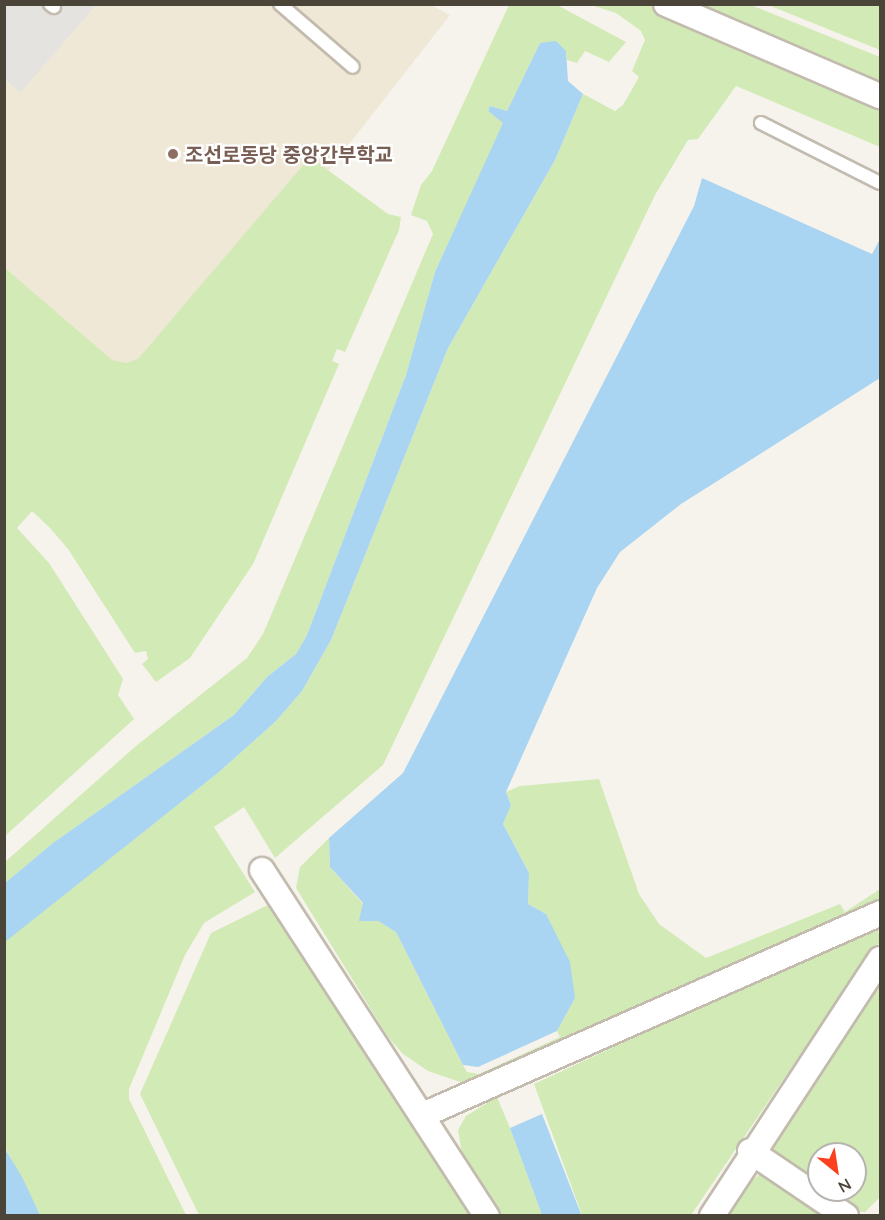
<!DOCTYPE html>
<html>
<head>
<meta charset="utf-8">
<style>
  body { margin:0 }
  #map { position:relative; width:885px; height:1220px; overflow:hidden; background:#f6f3ec; font-family:Quicksand,"Noto Sans KR",sans-serif }
  div>[style] { position:absolute }
  .education>* { inset:0; background:#efe8d6 }
  .green>* { inset:0; background:#d2eab5 }
  .parking>* { inset:0; background:#e5e3e0 }
  .water>* { inset:0; background:#a9d4f2 }
  .roads { filter:drop-shadow(2px 0 #c2bbae) drop-shadow(-2px 0 #c2bbae) drop-shadow(0 2px #c2bbae) drop-shadow(0 -2px #c2bbae) }
  .service>* { height:12px; margin:-6px; padding:0 6px; transform-origin:6px; border-radius:6px; background:#fff }
  .minor>* { height:24px; margin:-12px; padding:0 12px; transform-origin:12px; border-radius:12px; background:#fff }
  .dots>* { width:16px; height:16px; translate:-50% -50%; box-sizing:border-box; border:3px solid #fff; border-radius:50% }
  span { translate:-50% -50%; white-space:nowrap; text-align:center; line-height:1.15; -webkit-text-stroke:4.5px #fff; paint-order:stroke }
  .education-label { font-size:20px; color:#785e54; font-weight:700 }
  .left { translate:0 -50%; text-align:left }
  .frame { position:absolute; inset:0; border:6px solid #4b4439; pointer-events:none }
  .north { position:absolute; left:807px; top:1142px; width:60px; height:60px; box-sizing:border-box; background:#fff; border:2px solid #b7b4b0; border-radius:50%; rotate:150deg; font-size:16px; font-weight:700; line-height:24px; text-align:center; color:#4b4439 }
  .north::after { content:''; display:block; margin:auto; width:21px; height:27px; background:#fc3f1d; clip-path:polygon(50% 0,100% 100%,50% 72%,0 100%) }
</style>
</head>
<body>
<div id="map">
  <div class="education">
    <div style="clip-path:polygon(429px 4px,450px 15px,233px 293px,118px 410px,5px 341px,5px 5px)"></div>
  </div>
  <div class="green">
    <div style="clip-path:polygon(509px 5px,557px 5px,626px 42px,609px 62px,585px 51px,577px 63px,567px 60px,566px 51px,540px 43px,507px 111px,490px 106px,488px 111px,504px 123px,435px 272px,406px 375px,307px 635px,296px 654px,267px 677px,234px 715px,53px 843px,5px 883px,5px 862px,136px 746px,247px 658px,263px 634px,433px 234px,427px 221px,411px 215px,421px 185px,432px 171px)"></div>
    <div style="clip-path:polygon(591px 5px,648px 5px,880px 103px,880px 147px,736px 86px,698px 139px,688px 140px,655px 195px,383px 765px,275px 858px,244px 807px,214px 827px,255px 892px,204px 923px,185px 955px,129px 1089px,129px 1099px,186px 1215px,40px 1215px,5px 1147px,4px 942px,219px 772px,276px 721px,302px 691px,331px 640px,448px 348px,555px 160px,583px 94px,615px 111px,623px 105px,639px 77px,632px 71px,645px 40px,641px 31px,616px 13px)"></div>
    <div style="clip-path:polygon(683px 5px,751px 5px,880px 57px,880px 88px)"></div>
    <div style="clip-path:polygon(768px 5px,880px 5px,880px 50px)"></div>
    <div style="clip-path:polygon(310px 157px,388px 214px,401px 217px,399px 230px,345px 352px,337px 349px,332px 361px,339px 364px,253px 564px,190px 658px,156px 682px,142px 664px,148px 659px,146px 651px,135px 653px,68px 549px,50px 528px,32px 511px,17px 528px,49px 563px,123px 679px,118px 695px,134px 719px,5px 836px,5px 268px,112px 360px,126px 363px,138px 359px)"></div>
    <div style="clip-path:polygon(599px 779px,639px 894px,659px 924px,706px 958px,840px 904px,845px 912px,880px 889px,880px 903px,466px 1084px,428px 1071px,403px 1054px,388px 1037px,296px 888px,300px 867px,329px 838px,330px 867px,378px 921px,396px 932px,463px 1065px,467px 1072px,479px 1074px,560px 1037px,557px 1031px,575px 998px,546px 914px,528px 904px,529px 873px,503px 824px,511px 805px,506px 792px,520px 786px)"></div>
    <div style="clip-path:polygon(270px 904px,474px 1215px,199px 1215px,140px 1094px,211px 933px)"></div>
    <div style="clip-path:polygon(878px 930px,880px 940px,876px 951px,862px 964px,691px 1215px,582px 1215px,534px 1084px,865px 931px)"></div>
    <div style="clip-path:polygon(880px 981px,880px 1197px,865px 1212px,850px 1211px,822px 1190px,855px 1190px,855px 1154px,819px 1154px,819px 1188px,776px 1156px,773px 1148px,775px 1137px)"></div>
    <div style="clip-path:polygon(497px 1097px,510px 1128px,542px 1215px,501px 1215px,462px 1153px,458px 1130px,466px 1116px)"></div>
    <div style="clip-path:polygon(762px 1173px,831px 1216px,727px 1216px,746px 1184px)"></div>
  </div>
  <div class="parking">
    <div style="clip-path:polygon(5px 5px,96px 5px,20px 93px,5px 79px)"></div>
  </div>
  <div class="water">
    <div style="clip-path:polygon(556px 41px,566px 51px,568px 81px,583px 94px,555px 160px,448px 348px,331px 640px,302px 691px,276px 721px,219px 772px,5px 942px,5px 883px,53px 843px,234px 715px,267px 677px,296px 654px,307px 635px,406px 375px,435px 272px,503px 123px,488px 111px,490px 106px,507px 111px,540px 43px)"></div>
    <div style="clip-path:polygon(702px 178px,872px 254px,880px 239px,880px 378px,681px 504px,620px 552px,597px 588px,506px 792px,511px 805px,503px 824px,529px 873px,528px 904px,546px 914px,570px 962px,575px 998px,557px 1031px,478px 1067px,463px 1065px,396px 932px,378px 921px,359px 921px,363px 903px,330px 867px,329px 838px,403px 773px,694px 206px)"></div>
    <div style="clip-path:polygon(542px 1114px,581px 1214px,582px 1215px,542px 1215px,510px 1128px)"></div>
    <div style="clip-path:polygon(4px 1147px,22px 1177px,40px 1215px,5px 1215px)"></div>
  </div>
  <div class="roads">
    <div class="service">
      <div style="left:50px;top:4px;width:5px;rotate:37deg"></div>
      <div style="left:280px;top:4px;width:96px;rotate:40.8deg"></div>
      <div style="left:761px;top:123px;width:133px;rotate:26.8deg"></div>
    </div>
    <div class="minor">
      <div style="left:666px;top:4px;width:233px;rotate:23.3deg"></div>
      <div style="left:262px;top:870px;width:413px;rotate:57deg"></div>
      <div style="left:423px;top:1115px;width:500px;rotate:-23.8deg"></div>
      <div style="left:750px;top:1151px;width:116px;rotate:34.1deg"></div>
      <div style="left:712px;top:1216px;width:307px;rotate:-56.8deg"></div>
    </div>
  </div>
  <div class="dots">
    <div style="left:173px;top:154px;background:#8d6e63"></div>
  </div>
  <div class="education-label">
    <span class="left" style="left:185px;top:154px">조선로동당 중앙간부학교</span>
  </div>
  <div class="frame"></div>
  <div class="north">N</div>
</div>
</body>
</html>
